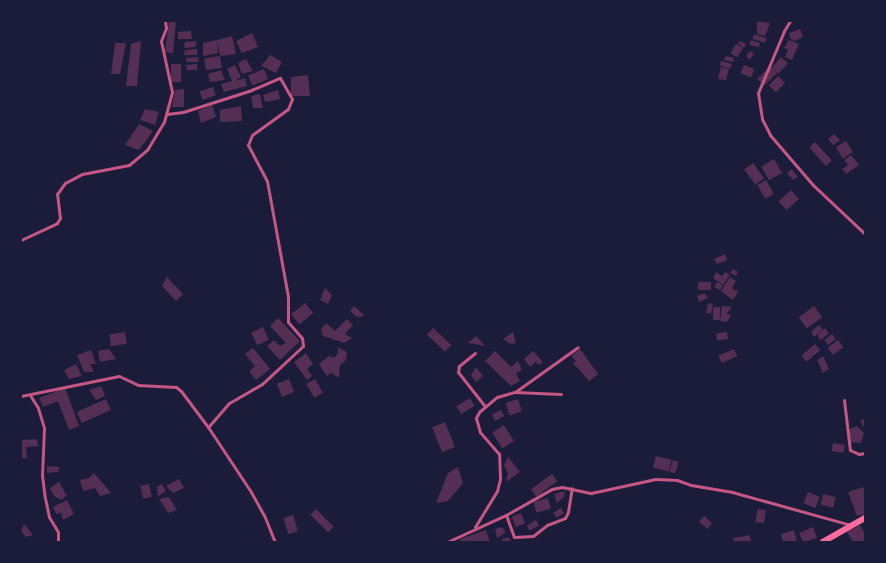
<!DOCTYPE html>
<html>
<head>
<meta charset="utf-8">
<style>
  body { margin:0 }
  #map { position:relative; width:886px; height:563px; overflow:hidden; background:#1b1b3a; font-family:"Varela Round",sans-serif }
  div>[style] { position:absolute }
  .building>* { inset:0; background:#542f53; transform-origin:0 0 }
  .minor>* { height:3px; margin:-1.5px; padding:0 1.5px; transform-origin:1.5px; border-radius:1.5px; background:#c65784 }
  .primary>* { height:5.5px; margin:-2.75px; padding:0 2.75px; transform-origin:2.75px; border-radius:2.75px; background:#ff6b9d }
  span { translate:-50% -50%; white-space:nowrap; text-align:center; line-height:1.15; -webkit-text-stroke:4.5px #1b1b3a; paint-order:stroke }
  .frame { position:absolute; inset:0; border:22px solid #1b1b3a; pointer-events:none }
</style>
</head>
<body>
<div id="map">
  <div class="building">
    <div style="clip-path:polygon(169px 21px,176px 21px,173px 53px,165px 52px)"></div>
    <div style="clip-path:polygon(757px 21px,770px 23px,765px 36px,757px 34px)"></div>
    <div style="clip-path:polygon(800px 29px,803px 37px,794px 41px,790px 38px,789px 33px)"></div>
    <div style="clip-path:polygon(191px 31px,192px 39px,178px 39px,178px 32px)"></div>
    <div style="clip-path:polygon(252px 33px,258px 47px,242px 53px,236px 41px)"></div>
    <div style="left:754px;top:34px;width:13px;height:5px;rotate:18deg"></div>
    <div style="clip-path:polygon(232px 36px,236px 54px,220px 56px,217px 40px)"></div>
    <div style="clip-path:polygon(217px 40px,218px 53px,203px 56px,203px 43px)"></div>
    <div style="clip-path:polygon(751px 40px,760px 43px,759px 47px,749px 45px)"></div>
    <div style="clip-path:polygon(789px 40px,799px 44px,792px 60px,785px 57px,788px 50px,784px 48px)"></div>
    <div style="clip-path:polygon(141px 41px,137px 86px,126px 86px,131px 44px)"></div>
    <div style="clip-path:polygon(197px 41px,195px 47px,184px 48px,185px 42px)"></div>
    <div style="clip-path:polygon(740px 41px,746px 44px,744px 48px,738px 44px)"></div>
    <div style="clip-path:polygon(115px 43px,126px 43px,120px 74px,111px 74px)"></div>
    <div style="left:736px;top:44px;width:8px;height:11px;rotate:30deg"></div>
    <div style="clip-path:polygon(197px 49px,197px 55px,184px 55px,185px 50px)"></div>
    <div style="left:750px;top:51px;width:5px;height:7px;rotate:37deg"></div>
    <div style="clip-path:polygon(270px 55px,282px 62px,276px 73px,261px 66px)"></div>
    <div style="left:220px;top:56px;width:12px;height:16px;rotate:81deg"></div>
    <div style="clip-path:polygon(726px 56px,734px 58px,733px 62px,724px 60px)"></div>
    <div style="clip-path:polygon(199px 57px,198px 62px,187px 62px,186px 58px)"></div>
    <div style="left:781px;top:57px;width:9px;height:14px;rotate:41deg"></div>
    <div style="clip-path:polygon(246px 59px,253px 71px,242px 74px,238px 63px)"></div>
    <div style="left:721px;top:61px;width:11px;height:5px;rotate:15deg"></div>
    <div style="left:171px;top:64px;width:10px;height:18px"></div>
    <div style="clip-path:polygon(197px 64px,197px 70px,187px 70px,186px 65px)"></div>
    <div style="clip-path:polygon(235px 65px,241px 77px,235px 81px,245px 78px,247px 86px,224px 92px,221px 84px,232px 81px,227px 69px)"></div>
    <div style="left:744px;top:65px;width:11px;height:9px;rotate:22deg"></div>
    <div style="left:770px;top:66px;width:10px;height:18px;rotate:45deg"></div>
    <div style="left:721px;top:67px;width:8px;height:12px;rotate:14deg"></div>
    <div style="left:264px;top:69px;width:11px;height:17px;rotate:68deg"></div>
    <div style="clip-path:polygon(221px 70px,225px 80px,210px 82px,208px 74px)"></div>
    <div style="clip-path:polygon(308px 75px,310px 96px,291px 96px,291px 77px)"></div>
    <div style="left:778px;top:76px;width:10px;height:13px;rotate:45deg"></div>
    <div style="left:213px;top:87px;width:9px;height:14px;rotate:72deg"></div>
    <div style="clip-path:polygon(184px 89px,184px 107px,172px 107px,175px 90px)"></div>
    <div style="clip-path:polygon(278px 90px,280px 99px,265px 102px,263px 95px)"></div>
    <div style="clip-path:polygon(260px 94px,263px 108px,253px 108px,251px 96px)"></div>
    <div style="clip-path:polygon(212px 105px,216px 117px,201px 123px,198px 111px)"></div>
    <div style="clip-path:polygon(241px 106px,242px 121px,220px 122px,220px 110px)"></div>
    <div style="clip-path:polygon(145px 109px,159px 112px,155px 125px,140px 120px)"></div>
    <div style="clip-path:polygon(139px 124px,153px 131px,139px 150px,125px 145px)"></div>
    <div style="clip-path:polygon(834px 134px,840px 140px,833px 145px,828px 139px)"></div>
    <div style="left:846px;top:141px;width:13px;height:12px;rotate:58deg"></div>
    <div style="left:815px;top:142px;width:25px;height:8px;rotate:48deg"></div>
    <div style="clip-path:polygon(851px 155px,859px 165px,846px 174px,842px 169px,848px 165px,844px 160px)"></div>
    <div style="left:774px;top:159px;width:16px;height:15px;rotate:60deg"></div>
    <div style="left:753px;top:163px;width:19px;height:11px;rotate:54deg"></div>
    <div style="clip-path:polygon(792px 169px,798px 177px,793px 180px,787px 173px)"></div>
    <div style="left:766px;top:180px;width:16px;height:10px;rotate:60deg"></div>
    <div style="left:791px;top:190px;width:12px;height:17px;rotate:48deg"></div>
    <div style="clip-path:polygon(725px 254px,727px 260px,717px 264px,714px 259px)"></div>
    <div style="clip-path:polygon(733px 269px,738px 272px,736px 276px,730px 273px)"></div>
    <div style="clip-path:polygon(716px 272px,722px 276px,725px 272px,730px 275px,723px 285px,713px 278px)"></div>
    <div style="clip-path:polygon(167px 277px,183px 294px,176px 301px,162px 286px)"></div>
    <div style="clip-path:polygon(730px 277px,736px 281px,732px 288px,738px 292px,733px 300px,721px 291px)"></div>
    <div style="left:711px;top:282px;width:8px;height:13px;rotate:90deg"></div>
    <div style="clip-path:polygon(717px 282px,723px 286px,720px 290px,714px 287px)"></div>
    <div style="clip-path:polygon(325px 288px,332px 295px,328px 304px,320px 300px)"></div>
    <div style="clip-path:polygon(705px 293px,708px 298px,699px 302px,697px 296px)"></div>
    <div style="left:305px;top:303px;width:13px;height:18px;rotate:51deg"></div>
    <div style="left:708px;top:303px;width:5px;height:10px;rotate:11deg"></div>
    <div style="clip-path:polygon(354px 306px,365px 316px,357px 317px,350px 311px)"></div>
    <div style="clip-path:polygon(722px 306px,732px 307px,726px 314px,731px 315px,727px 322px,720px 321px)"></div>
    <div style="left:814px;top:306px;width:14px;height:19px;rotate:54deg"></div>
    <div style="left:713px;top:307px;width:7px;height:13px"></div>
    <div style="clip-path:polygon(278px 318px,300px 341px,280px 360px,267px 346px,274px 340px,280px 346px,286px 343px,270px 326px)"></div>
    <div style="clip-path:polygon(347px 319px,353px 325px,345px 334px,352px 338px,344px 343px,323px 336px,321px 329px,326px 323px,335px 331px)"></div>
    <div style="clip-path:polygon(819px 325px,823px 330px,814px 337px,811px 332px)"></div>
    <div style="left:263px;top:327px;width:14px;height:13px;rotate:65deg"></div>
    <div style="left:433px;top:328px;width:25px;height:9px;rotate:43deg"></div>
    <div style="clip-path:polygon(825px 328px,829px 333px,821px 340px,817px 336px)"></div>
    <div style="left:125px;top:332px;width:12px;height:16px;rotate:81deg"></div>
    <div style="clip-path:polygon(513px 332px,516px 343px,511px 344px,503px 339px)"></div>
    <div style="left:727px;top:332px;width:7px;height:11px;rotate:82deg"></div>
    <div style="left:832px;top:334px;width:6px;height:10px;rotate:51deg"></div>
    <div style="clip-path:polygon(476px 336px,485px 346px,468px 343px)"></div>
    <div style="left:838px;top:340px;width:9px;height:13px;rotate:54deg"></div>
    <div style="left:815px;top:344px;width:8px;height:18px;rotate:50deg"></div>
    <div style="clip-path:polygon(338px 347px,347px 352px,346px 360px,340px 365px,339px 378px,331px 373px,327px 376px,319px 364px,329px 356px,334px 358px,338px 353px)"></div>
    <div style="clip-path:polygon(253px 348px,270px 369px,256px 380px,249px 371px,255px 366px,245px 354px)"></div>
    <div style="clip-path:polygon(109px 349px,116px 359px,100px 362px,98px 351px)"></div>
    <div style="clip-path:polygon(580px 349px,598px 374px,589px 381px,573px 363px,576px 361px,571px 356px)"></div>
    <div style="left:734px;top:349px;width:8px;height:17px;rotate:67deg"></div>
    <div style="clip-path:polygon(91px 350px,96px 364px,90px 364px,94px 372px,84px 372px,77px 355px)"></div>
    <div style="clip-path:polygon(495px 351px,511px 367px,518px 361px,522px 370px,516px 373px,520px 381px,511px 386px,485px 361px)"></div>
    <div style="clip-path:polygon(533px 351px,543px 362px,539px 365px,535px 362px,530px 367px,524px 359px)"></div>
    <div style="clip-path:polygon(306px 353px,313px 364px,307px 369px,312px 376px,307px 380px,294px 362px)"></div>
    <div style="clip-path:polygon(823px 356px,829px 369px,823px 373px,817px 360px)"></div>
    <div style="clip-path:polygon(76px 364px,82px 376px,69px 379px,64px 370px)"></div>
    <div style="clip-path:polygon(476px 367px,483px 376px,476px 382px,471px 375px)"></div>
    <div style="left:289px;top:379px;width:14px;height:13px;rotate:69deg"></div>
    <div style="left:315px;top:379px;width:16px;height:10px;rotate:60deg"></div>
    <div style="clip-path:polygon(101px 386px,105px 396px,96px 400px,89px 390px)"></div>
    <div style="clip-path:polygon(65px 388px,79px 426px,69px 430px,58px 401px,43px 407px,39px 398px)"></div>
    <div style="left:470px;top:398px;width:9px;height:16px;rotate:58deg"></div>
    <div style="left:106px;top:399px;width:12px;height:32px;rotate:66deg"></div>
    <div style="left:518px;top:399px;width:13px;height:13px;rotate:72deg"></div>
    <div style="left:501px;top:410px;width:7px;height:10px;rotate:63deg"></div>
    <div style="clip-path:polygon(865px 419px,865px 430px,860px 420px)"></div>
    <div style="left:445px;top:422px;width:27px;height:14px;rotate:68deg"></div>
    <div style="left:504px;top:425px;width:19px;height:14px;rotate:58deg"></div>
    <div style="clip-path:polygon(857px 426px,864px 433px,861px 443px,848px 442px,847px 430px)"></div>
    <div style="clip-path:polygon(37px 439px,38px 446px,26px 447px,27px 458px,21px 458px,21px 440px)"></div>
    <div style="left:833px;top:443px;width:12px;height:8px;rotate:9deg"></div>
    <div style="left:656px;top:456px;width:16px;height:12px;rotate:14deg"></div>
    <div style="clip-path:polygon(508px 457px,520px 472px,506px 482px,508px 473px,504px 465px)"></div>
    <div style="left:673px;top:460px;width:6px;height:12px;rotate:18deg"></div>
    <div style="clip-path:polygon(47px 466px,60px 467px,58px 472px,47px 473px)"></div>
    <div style="clip-path:polygon(458px 467px,463px 483px,448px 501px,436px 503px,448px 473px)"></div>
    <div style="clip-path:polygon(94px 473px,111px 493px,100px 496px,95px 488px,83px 491px,80px 480px,89px 478px)"></div>
    <div style="left:552px;top:474px;width:9px;height:26px;rotate:54deg"></div>
    <div style="clip-path:polygon(179px 479px,184px 488px,173px 493px,166px 486px)"></div>
    <div style="clip-path:polygon(59px 482px,67px 496px,61px 500px,54px 496px,50px 488px)"></div>
    <div style="left:149px;top:484px;width:13px;height:9px;rotate:77deg"></div>
    <div style="clip-path:polygon(162px 484px,166px 491px,158px 496px,157px 487px)"></div>
    <div style="clip-path:polygon(864px 487px,865px 514px,857px 516px,848px 492px)"></div>
    <div style="clip-path:polygon(565px 491px,564px 497px,557px 503px,554px 494px)"></div>
    <div style="left:808px;top:492px;width:13px;height:12px;rotate:23deg"></div>
    <div style="left:823px;top:494px;width:13px;height:11px;rotate:13deg"></div>
    <div style="clip-path:polygon(169px 497px,177px 510px,168px 513px,159px 499px)"></div>
    <div style="left:548px;top:498px;width:11px;height:15px;rotate:75deg"></div>
    <div style="clip-path:polygon(67px 500px,74px 514px,63px 520px,61px 513px,56px 514px,53px 507px)"></div>
    <div style="left:561px;top:508px;width:6px;height:9px;rotate:59deg"></div>
    <div style="left:316px;top:509px;width:25px;height:8px;rotate:45deg"></div>
    <div style="clip-path:polygon(758px 509px,766px 510px,764px 523px,755px 522px)"></div>
    <div style="left:521px;top:513px;width:11px;height:10px;rotate:68deg"></div>
    <div style="left:293px;top:515px;width:17px;height:10px;rotate:73deg"></div>
    <div style="clip-path:polygon(704px 516px,712px 523px,708px 529px,699px 522px)"></div>
    <div style="left:536px;top:520px;width:6px;height:11px;rotate:59deg"></div>
    <div style="clip-path:polygon(24px 524px,33px 535px,26px 537px,21px 531px)"></div>
    <div style="clip-path:polygon(860px 525px,865px 534px,865px 542px,853px 542px,847px 532px)"></div>
    <div style="clip-path:polygon(502px 527px,506px 532px,497px 538px,495px 529px)"></div>
    <div style="clip-path:polygon(813px 527px,817px 538px,803px 542px,799px 533px)"></div>
    <div style="clip-path:polygon(486px 530px,490px 542px,461px 542px,460px 539px)"></div>
    <div style="clip-path:polygon(794px 530px,797px 542px,783px 542px,781px 534px)"></div>
    <div style="clip-path:polygon(750px 535px,751px 542px,734px 542px,733px 538px)"></div>
    <div style="clip-path:polygon(508px 537px,512px 542px,502px 542px,502px 539px)"></div>
  </div>
  <div class="minor">
    <div style="left:790px;top:21px;width:12px;rotate:121deg"></div>
    <div style="left:784px;top:31px;width:67px;rotate:112.8deg"></div>
    <div style="left:758px;top:93px;width:26px;rotate:81deg"></div>
    <div style="left:762px;top:119px;width:18px;rotate:63deg"></div>
    <div style="left:770px;top:135px;width:66px;rotate:49.3deg"></div>
    <div style="left:813px;top:185px;width:71px;rotate:43.3deg"></div>
    <div style="left:167px;top:114px;width:16px;rotate:-7deg"></div>
    <div style="left:183px;top:112px;width:69px;rotate:-17.7deg"></div>
    <div style="left:249px;top:91px;width:34px;rotate:-23deg"></div>
    <div style="left:280px;top:78px;width:24px;rotate:60deg"></div>
    <div style="left:292px;top:99px;width:11px;rotate:112deg"></div>
    <div style="left:288px;top:109px;width:44px;rotate:144.2deg"></div>
    <div style="left:252px;top:135px;width:11px;rotate:112deg"></div>
    <div style="left:248px;top:145px;width:41px;rotate:62.2deg"></div>
    <div style="left:267px;top:181px;width:117px;rotate:79.7deg"></div>
    <div style="left:288px;top:296px;width:26px;rotate:90deg"></div>
    <div style="left:288px;top:322px;width:21px;rotate:49deg"></div>
    <div style="left:302px;top:338px;width:8px;rotate:83deg"></div>
    <div style="left:303px;top:346px;width:56px;rotate:137.2deg"></div>
    <div style="left:262px;top:384px;width:38px;rotate:150deg"></div>
    <div style="left:229px;top:403px;width:32px;rotate:131deg"></div>
    <div style="left:21px;top:240px;width:40px;rotate:-25deg"></div>
    <div style="left:57px;top:223px;width:6px;rotate:-59deg"></div>
    <div style="left:60px;top:218px;width:24px;rotate:-97deg"></div>
    <div style="left:57px;top:194px;width:14px;rotate:-54deg"></div>
    <div style="left:65px;top:183px;width:19px;rotate:-28deg"></div>
    <div style="left:82px;top:174px;width:48px;rotate:-10.8deg"></div>
    <div style="left:129px;top:165px;width:23px;rotate:-40deg"></div>
    <div style="left:147px;top:150px;width:33px;rotate:-59deg"></div>
    <div style="left:164px;top:122px;width:31px;rotate:-75deg"></div>
    <div style="left:172px;top:92px;width:52px;rotate:-102.2deg"></div>
    <div style="left:161px;top:41px;width:14px;rotate:-69deg"></div>
    <div style="left:166px;top:28px;width:7px;rotate:-98deg"></div>
    <div style="left:475px;top:353px;width:21px;rotate:141deg"></div>
    <div style="left:459px;top:366px;width:6px;rotate:99deg"></div>
    <div style="left:458px;top:372px;width:42px;rotate:51.8deg"></div>
    <div style="left:515px;top:392px;width:77px;rotate:-35.5deg"></div>
    <div style="left:30px;top:395px;width:15px;rotate:58deg"></div>
    <div style="left:38px;top:408px;width:21px;rotate:73deg"></div>
    <div style="left:44px;top:428px;width:47px;rotate:92.4deg"></div>
    <div style="left:42px;top:475px;width:23px;rotate:83deg"></div>
    <div style="left:45px;top:498px;width:19px;rotate:78deg"></div>
    <div style="left:49px;top:517px;width:17px;rotate:59deg"></div>
    <div style="left:58px;top:532px;width:10px;rotate:90deg"></div>
    <div style="left:21px;top:396px;width:100px;rotate:-11.5deg"></div>
    <div style="left:119px;top:376px;width:21px;rotate:25deg"></div>
    <div style="left:138px;top:385px;width:38px;rotate:3deg"></div>
    <div style="left:176px;top:387px;width:6px;rotate:39deg"></div>
    <div style="left:181px;top:391px;width:45px;rotate:53.1deg"></div>
    <div style="left:208px;top:427px;width:78px;rotate:56.5deg"></div>
    <div style="left:251px;top:492px;width:26px;rotate:61deg"></div>
    <div style="left:264px;top:515px;width:29px;rotate:68deg"></div>
    <div style="left:844px;top:400px;width:50px;rotate:83.2deg"></div>
    <div style="left:850px;top:450px;width:10px;rotate:24deg"></div>
    <div style="left:859px;top:454px;width:6px;rotate:-9deg"></div>
    <div style="left:506px;top:515px;width:23px;rotate:70deg"></div>
    <div style="left:514px;top:537px;width:19px;rotate:-3deg"></div>
    <div style="left:533px;top:536px;width:18px;rotate:-38deg"></div>
    <div style="left:547px;top:525px;width:19px;rotate:-21deg"></div>
    <div style="left:565px;top:518px;width:7px;rotate:-63deg"></div>
    <div style="left:568px;top:512px;width:24px;rotate:-81deg"></div>
    <div style="left:475px;top:527px;width:42px;rotate:-58.6deg"></div>
    <div style="left:497px;top:491px;width:12px;rotate:-76deg"></div>
    <div style="left:500px;top:479px;width:25px;rotate:-92deg"></div>
    <div style="left:499px;top:454px;width:29px;rotate:-131deg"></div>
    <div style="left:480px;top:432px;width:15px;rotate:-106deg"></div>
    <div style="left:476px;top:418px;width:7px;rotate:-63deg"></div>
    <div style="left:479px;top:412px;width:23px;rotate:-40deg"></div>
    <div style="left:497px;top:397px;width:19px;rotate:-16deg"></div>
    <div style="left:515px;top:392px;width:46px;rotate:2.5deg"></div>
    <div style="left:447px;top:542px;width:65px;rotate:-24.6deg"></div>
    <div style="left:506px;top:515px;width:53px;rotate:-29.5deg"></div>
    <div style="left:552px;top:489px;width:10px;rotate:-11deg"></div>
    <div style="left:562px;top:487px;width:30px;rotate:12deg"></div>
    <div style="left:591px;top:493px;width:66px;rotate:-12.2deg"></div>
    <div style="left:656px;top:479px;width:21px;rotate:3deg"></div>
    <div style="left:677px;top:480px;width:15px;rotate:20deg"></div>
    <div style="left:691px;top:485px;width:42px;rotate:9.7deg"></div>
    <div style="left:732px;top:492px;width:123px;rotate:15.5deg"></div>
  </div>
  <div class="primary">
    <div style="left:823px;top:542px;width:48px;rotate:-29.7deg"></div>
  </div>
  <div class="frame"></div>
</div>
</body>
</html>
